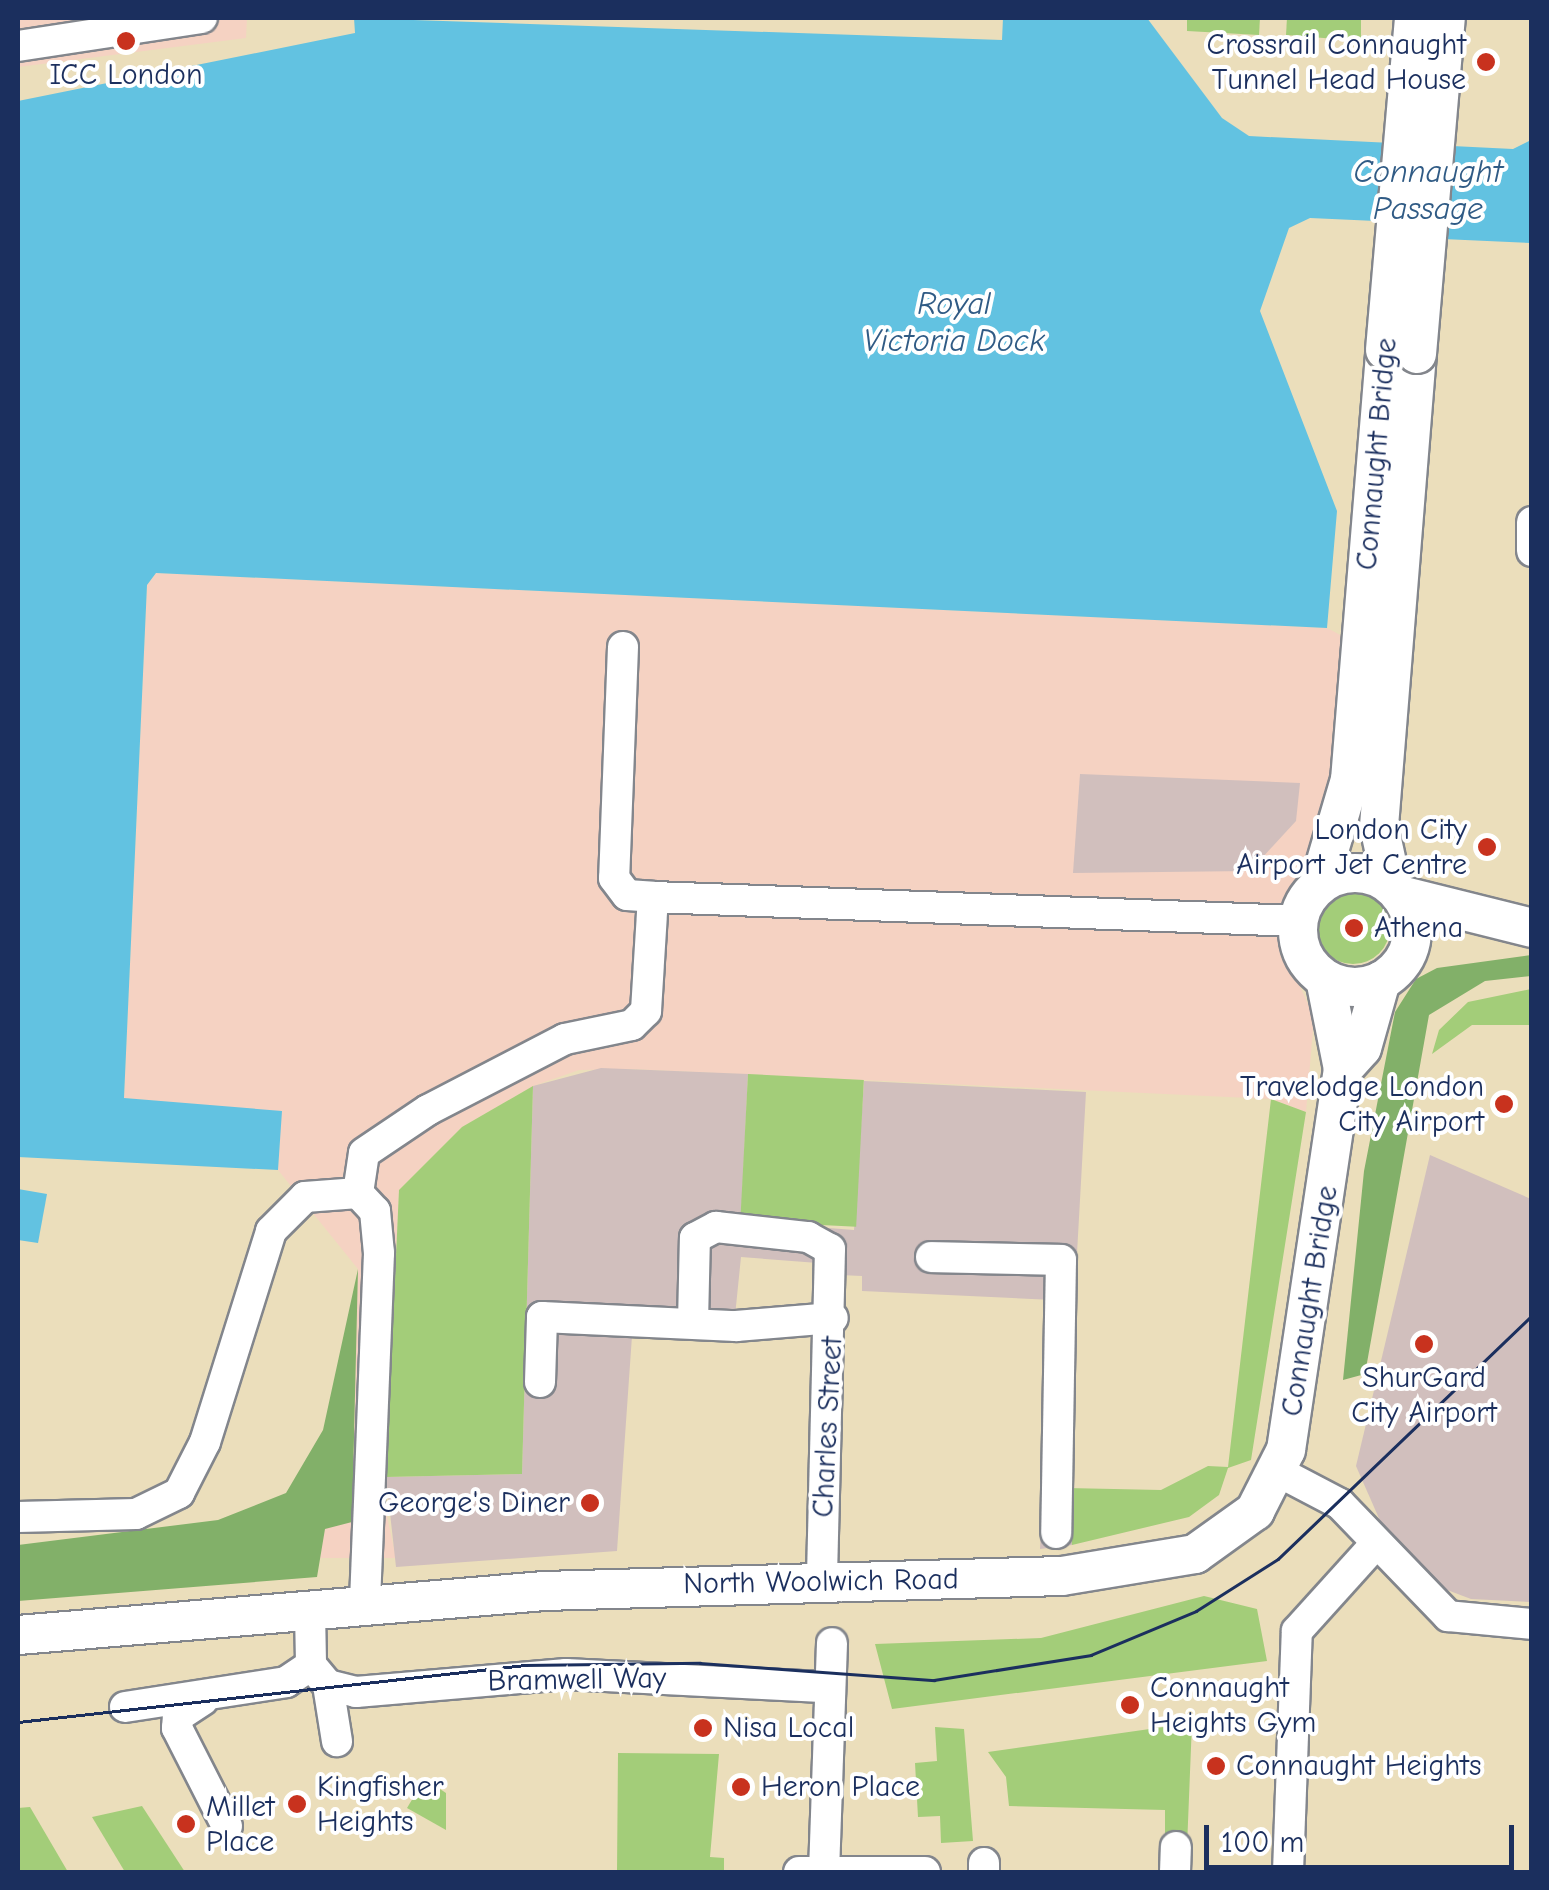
<!DOCTYPE html>
<html>
<head>
<meta charset="utf-8">
<style>
  body { margin:0 }
  #map { position:relative; width:1549px; height:1890px; overflow:hidden; background:#ebdebb; font-family:"Comic Neue",sans-serif }
  div>[style] { position:absolute }
  .built>* { inset:0; background:#f5d2c2 }
  .industrial>* { inset:0; background:#d1bfbd }
  .green>* { inset:0; background:#a3cd79; transform-origin:0 0 }
  .round { border-radius:50% }
  .forest>* { inset:0; background:#82b069 }
  .water>* { inset:0; background:#62c2e1 }
  .roads { filter:drop-shadow(2px 0 #83868c) drop-shadow(-2px 0 #83868c) drop-shadow(0 2px #83868c) drop-shadow(0 -2px #83868c) }
  .minor>* { height:30px; margin:-15px; padding:0 15px; transform-origin:15px; border-radius:15px; background:#fff }
  .major>* { height:38px; margin:-19px; padding:0 19px; transform-origin:19px; border-radius:19px; background:#fff }
  .major>.ring { margin:-19px; padding:0; box-sizing:content-box; background:none; border:38px solid #fff; border-radius:50% }
  .tram>* { height:2.5px; margin:-1.25px; padding:0 1.25px; transform-origin:1.25px; border-radius:1.25px; background:#1b2f5e }
  .bridges { filter:drop-shadow(2px 0 #83868c) drop-shadow(-2px 0 #83868c) drop-shadow(0 2px #83868c) drop-shadow(0 -2px #83868c) }
  .major-bridge>* { height:38px; margin:-19px; padding:0 19px; transform-origin:19px; border-radius:19px; background:#fff }
  .dots>* { width:28px; height:28px; translate:-50% -50%; box-sizing:border-box; border:5px solid #fff; border-radius:50% }
  span { translate:-50% -50%; white-space:nowrap; text-align:center; line-height:1.15; -webkit-text-stroke:8px #fff; paint-order:stroke }
  .poi-label { font-size:30px; color:#1b2f5e }
  .right { translate:-100% -50%; text-align:right }
  .left { translate:0 -50%; text-align:left }
  .street-label { font-size:30px; color:#1b2f5e }
  .water-label { font-size:32px; color:#305b85; font-style:italic }
  .frame { position:absolute; inset:0; border:20px solid #1b2f5e; pointer-events:none }
  .scale { position:absolute; left:1204px; top:1825px; width:310px; height:45px; box-sizing:border-box; border:5px solid #1b2f5e; border-top:0; padding-left:12px; font-size:30px; line-height:35px; white-space:nowrap; color:#1b2f5e; -webkit-text-stroke:8px #fff; paint-order:stroke }
</style>
</head>
<body>
<div id="map">
  <div class="built">
    <div style="clip-path:polygon(18px 18px,247px 18px,246px 38px,18px 67px)"></div>
    <div style="clip-path:polygon(156px 573px,1327px 628px,1346px 638px,1329px 810px,1288px 906px,1286px 956px,1314px 1017px,1306px 1112px,1271px 1099px,631px 1069px,579px 1070px,533px 1086px,462px 1127px,399px 1190px,385px 1507px,396px 1558px,318px 1558px,358px 1269px,278px 1170px,281px 1112px,124px 1098px,147px 585px)"></div>
  </div>
  <div class="industrial">
    <div style="clip-path:polygon(1080px 774px,1300px 783px,1296px 821px,1250px 871px,1073px 873px)"></div>
    <div style="clip-path:polygon(601px 1068px,748px 1074px,741px 1221px,854px 1230px,864px 1081px,1086px 1092px,1067px 1433px,1072px 1545px,1040px 1549px,1053px 1300px,862px 1291px,862px 1276px,817px 1274px,818px 1263px,741px 1257px,735px 1316px,632px 1336px,617px 1551px,396px 1567px,386px 1477px,522px 1474px,533px 1086px)"></div>
    <div style="clip-path:polygon(1430px 1155px,1531px 1199px,1531px 1602px,1471px 1599px,1434px 1585px,1381px 1523px,1356px 1466px)"></div>
  </div>
  <div class="green">
    <div style="clip-path:polygon(1187px 18px,1260px 18px,1259px 35px,1187px 31px)"></div>
    <div style="clip-path:polygon(1287px 18px,1361px 18px,1361px 41px,1286px 35px)"></div>
    <div class="round" style="left:1316px;top:890px;width:74px;height:74px"></div>
    <div style="clip-path:polygon(1531px 989px,1531px 1025px,1472px 1025px,1432px 1054px,1439px 1030px,1468px 1002px)"></div>
    <div style="left:748px;top:1074px;width:116px;height:147px;rotate:3deg"></div>
    <div style="clip-path:polygon(533px 1086px,522px 1474px,386px 1477px,399px 1190px,462px 1127px)"></div>
    <div style="clip-path:polygon(1271px 1099px,1306px 1112px,1251px 1460px,1228px 1468px,1219px 1495px,1189px 1517px,1072px 1545px,1067px 1488px,1161px 1490px,1208px 1466px,1228px 1467px)"></div>
    <div style="clip-path:polygon(1204px 1596px,1257px 1609px,1267px 1661px,892px 1709px,875px 1644px,1041px 1638px)"></div>
    <div style="clip-path:polygon(1192px 1723px,1187px 1847px,1165px 1846px,1165px 1810px,1009px 1806px,1006px 1777px,988px 1752px)"></div>
    <div style="clip-path:polygon(935px 1727px,964px 1729px,973px 1841px,941px 1843px,940px 1816px,918px 1817px,915px 1763px,937px 1761px)"></div>
    <div style="clip-path:polygon(618px 1753px,719px 1754px,710px 1857px,724px 1858px,724px 1872px,617px 1872px)"></div>
    <div style="clip-path:polygon(440px 1789px,446px 1793px,446px 1830px,407px 1808px,416px 1793px)"></div>
    <div style="clip-path:polygon(142px 1806px,185px 1872px,125px 1872px,92px 1817px)"></div>
    <div style="clip-path:polygon(30px 1807px,68px 1872px,18px 1872px,18px 1808px)"></div>
  </div>
  <div class="forest">
    <div style="clip-path:polygon(1531px 955px,1531px 976px,1485px 981px,1429px 1015px,1365px 1374px,1343px 1380px,1364px 1171px,1395px 1012px,1416px 979px,1437px 968px)"></div>
    <div style="clip-path:polygon(358px 1269px,352px 1522px,325px 1529px,317px 1577px,18px 1601px,18px 1545px,218px 1520px,286px 1493px,323px 1430px)"></div>
  </div>
  <div class="water">
    <div style="clip-path:polygon(354px 18px,1002px 40px,1003px 18px,1147px 18px,1222px 118px,1249px 136px,1513px 149px,1531px 140px,1531px 243px,1376px 236px,1376px 221px,1310px 218px,1289px 228px,1260px 311px,1337px 511px,1327px 628px,156px 573px,147px 585px,124px 1098px,282px 1111px,278px 1170px,18px 1157px,18px 101px,355px 33px)"></div>
    <div style="clip-path:polygon(18px 1189px,47px 1194px,38px 1243px,18px 1240px)"></div>
  </div>
  <div class="roads">
    <div class="minor">
      <div style="left:18px;top:46px;width:186px;rotate:-8.7deg"></div>
      <div style="left:1532px;top:522px;width:29px;rotate:90deg"></div>
      <div style="left:623px;top:647px;width:231px;rotate:92.2deg"></div>
      <div style="left:614px;top:878px;width:21px;rotate:53deg"></div>
      <div style="left:627px;top:895px;width:26px;rotate:4deg"></div>
      <div style="left:358px;top:1193px;width:40px;rotate:-81.5deg"></div>
      <div style="left:364px;top:1153px;width:77px;rotate:-33.9deg"></div>
      <div style="left:428px;top:1110px;width:154px;rotate:-27.4deg"></div>
      <div style="left:565px;top:1039px;width:68px;rotate:-11.8deg"></div>
      <div style="left:632px;top:1025px;width:20px;rotate:-45deg"></div>
      <div style="left:646px;top:1011px;width:114px;rotate:-86.5deg"></div>
      <div style="left:653px;top:897px;width:645px;rotate:2.13deg"></div>
      <div style="left:931px;top:1257px;width:130px;rotate:1.3deg"></div>
      <div style="left:1061px;top:1260px;width:273px;rotate:91deg"></div>
      <div style="left:693px;top:1323px;width:85px;rotate:-88.7deg"></div>
      <div style="left:695px;top:1238px;width:24px;rotate:-28deg"></div>
      <div style="left:716px;top:1227px;width:93px;rotate:6.2deg"></div>
      <div style="left:808px;top:1237px;width:25px;rotate:29deg"></div>
      <div style="left:830px;top:1249px;width:332px;rotate:91.4deg"></div>
      <div style="left:540px;top:1382px;width:65px;rotate:-88.2deg"></div>
      <div style="left:542px;top:1317px;width:194px;rotate:2.7deg"></div>
      <div style="left:736px;top:1326px;width:97px;rotate:-4.7deg"></div>
      <div style="left:1279px;top:1472px;width:69px;rotate:27.7deg"></div>
      <div style="left:1340px;top:1504px;width:156px;rotate:46deg"></div>
      <div style="left:1448px;top:1616px;width:84px;rotate:5.4deg"></div>
      <div style="left:18px;top:1517px;width:118px;rotate:-1.5deg"></div>
      <div style="left:136px;top:1514px;width:48px;rotate:-26deg"></div>
      <div style="left:179px;top:1493px;width:57px;rotate:-63deg"></div>
      <div style="left:205px;top:1442px;width:221px;rotate:-72.6deg"></div>
      <div style="left:271px;top:1231px;width:48px;rotate:-45deg"></div>
      <div style="left:305px;top:1197px;width:53px;rotate:-4.3deg"></div>
      <div style="left:358px;top:1193px;width:25px;rotate:47deg"></div>
      <div style="left:375px;top:1211px;width:42px;rotate:84.6deg"></div>
      <div style="left:379px;top:1253px;width:353px;rotate:92.3deg"></div>
      <div style="left:310px;top:1611px;width:54px;rotate:88.9deg"></div>
      <div style="left:311px;top:1665px;width:26px;rotate:50deg"></div>
      <div style="left:328px;top:1685px;width:57px;rotate:80.9deg"></div>
      <div style="left:328px;top:1685px;width:29px;rotate:14deg"></div>
      <div style="left:356px;top:1692px;width:211px;rotate:-4.9deg"></div>
      <div style="left:566px;top:1674px;width:261px;rotate:2.9deg"></div>
      <div style="left:203px;top:1700px;width:30px;rotate:147deg"></div>
      <div style="left:178px;top:1716px;width:12px;rotate:95deg"></div>
      <div style="left:177px;top:1728px;width:110px;rotate:63deg"></div>
      <div style="left:125px;top:1707px;width:163px;rotate:-8.8deg"></div>
      <div style="left:286px;top:1682px;width:30px;rotate:-34deg"></div>
      <div style="left:799px;top:1872px;width:126px"></div>
      <div style="left:824px;top:1872px;width:229px;rotate:-88deg"></div>
      <div style="left:984px;top:1872px;width:9px;rotate:-90deg"></div>
      <div style="left:1175px;top:1872px;width:25px;rotate:-88deg"></div>
      <div style="left:1288px;top:1872px;width:241px;rotate:-87.9deg"></div>
      <div style="left:1297px;top:1631px;width:112px;rotate:-47.9deg"></div>
    </div>
    <div class="major">
      <div class="ring" style="left:1298px;top:873px;width:76px;height:76px"></div>
      <div style="left:1319px;top:885px;width:109px;rotate:-73.6deg"></div>
      <div style="left:1350px;top:780px;width:431px;rotate:-85.3deg"></div>
      <div style="left:1392px;top:886px;width:61px;rotate:-102.2deg"></div>
      <div style="left:1379px;top:826px;width:474px;rotate:-85.4deg"></div>
      <div style="left:1400px;top:895px;width:136px;rotate:14deg"></div>
      <div style="left:1343px;top:1069px;width:28px;rotate:-48deg"></div>
      <div style="left:1362px;top:1048px;width:70px;rotate:-74.2deg"></div>
      <div style="left:18px;top:1635px;width:528px;rotate:-4.78deg"></div>
      <div style="left:544px;top:1591px;width:518px;rotate:-1.66deg"></div>
      <div style="left:1062px;top:1576px;width:135px;rotate:-9.4deg"></div>
      <div style="left:1195px;top:1554px;width:74px;rotate:-35.6deg"></div>
      <div style="left:1255px;top:1511px;width:68px;rotate:-63.1deg"></div>
      <div style="left:1286px;top:1450px;width:385px;rotate:-81.5deg"></div>
      <div style="left:1343px;top:1069px;width:92px;rotate:-101.3deg"></div>
    </div>
  </div>
  <div class="tram">
    <div style="left:18px;top:1722px;width:510px;rotate:-6.41deg"></div>
    <div style="left:525px;top:1665px;width:175px;rotate:-0.7deg"></div>
    <div style="left:700px;top:1663px;width:235px;rotate:4.2deg"></div>
    <div style="left:934px;top:1680px;width:159px;rotate:-9deg"></div>
    <div style="left:1091px;top:1655px;width:114px;rotate:-22.7deg"></div>
    <div style="left:1196px;top:1611px;width:97px;rotate:-32.4deg"></div>
    <div style="left:1278px;top:1559px;width:352px;rotate:-43.8deg"></div>
  </div>
  <div class="bridges">
    <div class="major-bridge">
      <div style="left:1385px;top:350px;width:333px;rotate:-85deg"></div>
      <div style="left:1417px;top:354px;width:337px;rotate:-85.1deg"></div>
    </div>
  </div>
  <div class="dots">
    <div style="left:126px;top:41px;background:#c8321e"></div>
    <div style="left:1486px;top:62px;background:#c8321e"></div>
    <div style="left:1487px;top:847px;background:#c8321e"></div>
    <div style="left:1354px;top:928px;background:#c8321e"></div>
    <div style="left:1504px;top:1104px;background:#c8321e"></div>
    <div style="left:1424px;top:1344px;background:#c8321e"></div>
    <div style="left:590px;top:1503px;background:#c8321e"></div>
    <div style="left:1130px;top:1705px;background:#c8321e"></div>
    <div style="left:703px;top:1728px;background:#c8321e"></div>
    <div style="left:1216px;top:1766px;background:#c8321e"></div>
    <div style="left:741px;top:1787px;background:#c8321e"></div>
    <div style="left:297px;top:1804px;background:#c8321e"></div>
    <div style="left:186px;top:1824px;background:#c8321e"></div>
  </div>
  <div class="poi-label">
    <span class="right" style="left:1466px;top:62px">Crossrail Connaught<br>Tunnel Head House</span>
    <span style="left:126px;top:75px">ICC London</span>
    <span class="right" style="left:1467px;top:847px">London City<br>Airport Jet Centre</span>
    <span class="left" style="left:1374px;top:928px">Athena</span>
    <span class="right" style="left:1484px;top:1104px">Travelodge London<br>City Airport</span>
    <span style="left:1424px;top:1395px">ShurGard<br>City Airport</span>
    <span class="right" style="left:570px;top:1503px">George's Diner</span>
    <span class="left" style="left:1150px;top:1705px">Connaught<br>Heights Gym</span>
    <span class="left" style="left:723px;top:1728px">Nisa Local</span>
    <span class="left" style="left:1236px;top:1766px">Connaught Heights</span>
    <span class="left" style="left:317px;top:1804px">Kingfisher<br>Heights</span>
    <span class="left" style="left:761px;top:1787px">Heron Place</span>
    <span class="left" style="left:206px;top:1824px">Millet<br>Place</span>
  </div>
  <div class="street-label">
    <span style="left:1377px;top:454px;rotate:-85deg">Connaught Bridge</span>
    <span style="left:1310px;top:1301px;rotate:-81deg">Connaught Bridge</span>
    <span style="left:828px;top:1427px;rotate:-87deg">Charles Street</span>
    <span style="left:821px;top:1582px;rotate:-1deg">North Woolwich Road</span>
    <span style="left:577px;top:1680px;rotate:-1deg">Bramwell Way</span>
  </div>
  <div class="water-label">
    <span style="left:1428px;top:191px">Connaught<br>Passage</span>
    <span style="left:954px;top:323px">Royal<br>Victoria Dock</span>
  </div>
  <div class="frame"></div>
  <div class="scale">100 m</div>
</div>
</body>
</html>
